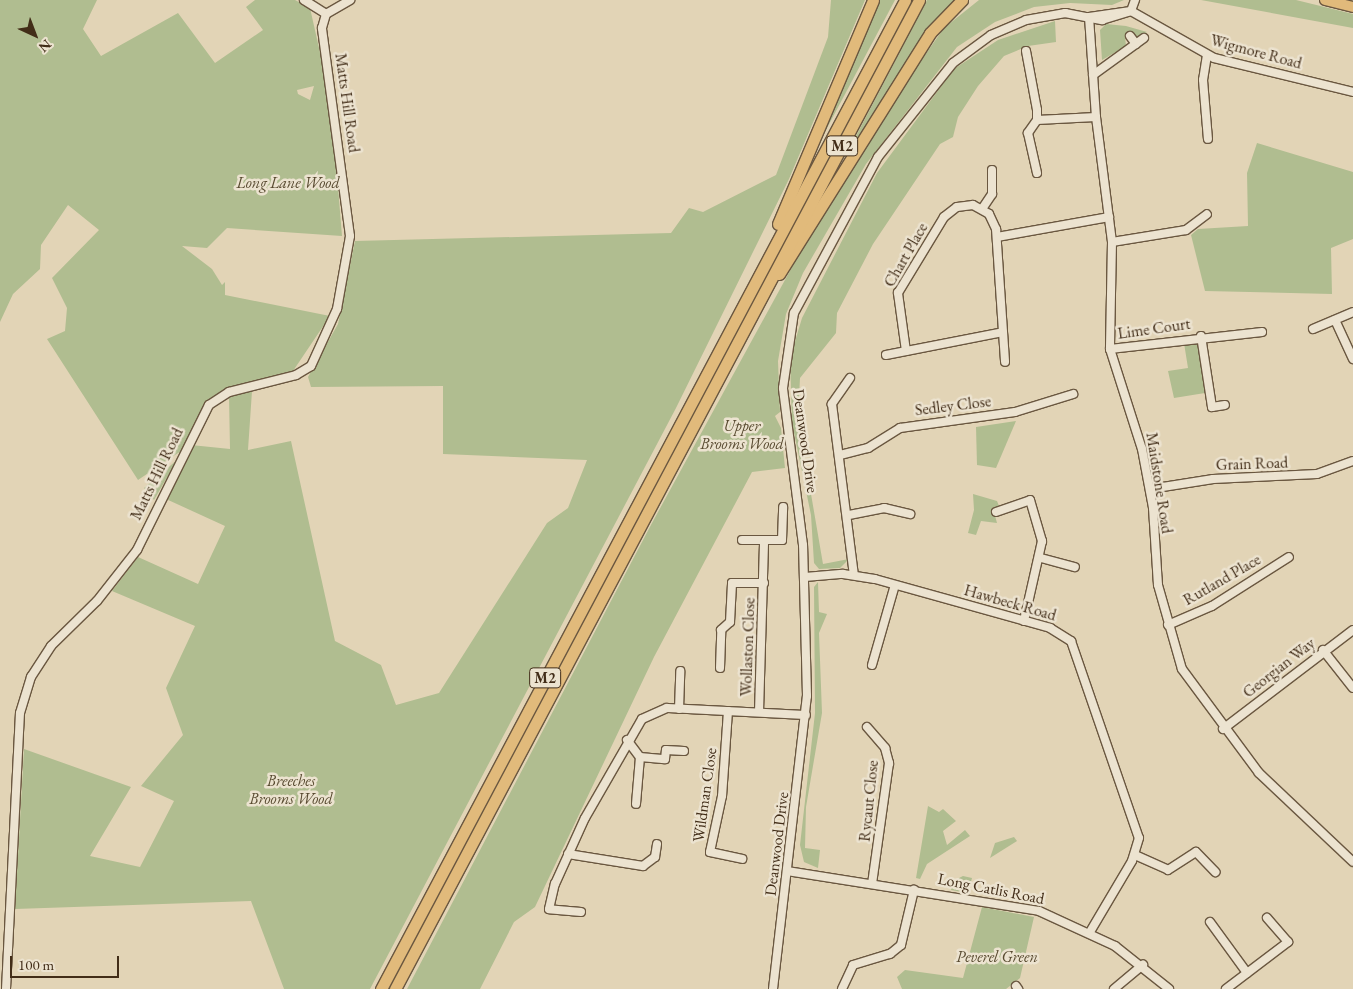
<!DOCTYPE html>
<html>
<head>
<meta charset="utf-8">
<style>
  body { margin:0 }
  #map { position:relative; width:1353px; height:989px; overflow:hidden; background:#e2d4b6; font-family:"EB Garamond",serif }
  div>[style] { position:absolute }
  .green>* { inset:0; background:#b0bd90 }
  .roads { filter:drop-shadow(1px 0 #6a5740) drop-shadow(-1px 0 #6a5740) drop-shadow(0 1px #6a5740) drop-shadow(0 -1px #6a5740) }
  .minor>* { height:8px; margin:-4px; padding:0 4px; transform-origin:4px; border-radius:4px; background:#ece3d0 }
  .major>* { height:10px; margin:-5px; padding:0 5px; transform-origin:5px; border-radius:5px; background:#e1ba7b }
  .highway>* { height:11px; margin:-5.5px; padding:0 5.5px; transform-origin:5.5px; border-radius:5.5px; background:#e1ba7b }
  span { translate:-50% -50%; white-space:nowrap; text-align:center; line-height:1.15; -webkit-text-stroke:5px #ece3d0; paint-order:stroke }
  .shield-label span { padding:1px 4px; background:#ece3d0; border:1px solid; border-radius:4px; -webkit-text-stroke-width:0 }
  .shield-label { font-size:15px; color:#422d18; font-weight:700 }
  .street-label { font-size:16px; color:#422d18 }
  .park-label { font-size:16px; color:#584a30; font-style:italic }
  .north { position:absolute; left:10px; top:10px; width:50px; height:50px; -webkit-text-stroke:4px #ece3d0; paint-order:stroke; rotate:137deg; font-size:14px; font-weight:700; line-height:20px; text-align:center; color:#422d18 }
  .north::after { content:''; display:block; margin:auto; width:18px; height:22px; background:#422d18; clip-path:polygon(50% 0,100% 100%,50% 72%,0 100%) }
  .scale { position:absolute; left:10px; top:956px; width:109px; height:22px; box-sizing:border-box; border:2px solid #422d18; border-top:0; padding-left:6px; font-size:15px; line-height:18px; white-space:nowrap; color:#422d18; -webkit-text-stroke:4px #ece3d0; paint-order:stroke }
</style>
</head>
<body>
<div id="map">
  <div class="green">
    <div style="clip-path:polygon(evenodd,0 0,97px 0,83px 29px,101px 56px,178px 13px,215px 63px,263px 30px,246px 7px,255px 0,295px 0,310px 8px,331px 101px,342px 236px,227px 228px,207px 248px,182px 246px,212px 269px,222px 285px,225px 282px,225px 295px,330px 316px,293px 371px,239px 385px,206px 402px,181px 451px,138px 480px,47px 339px,65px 331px,67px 308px,52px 278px,99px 230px,68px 205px,41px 245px,40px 269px,13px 294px,0 322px,0 0,314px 86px,310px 100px,298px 94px,297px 90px,314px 86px)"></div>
    <div style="clip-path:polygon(831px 0,865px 0,789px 179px,676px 408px,370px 989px,284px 989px,251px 901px,15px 909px,24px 749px,131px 787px,90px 856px,140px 867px,174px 801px,141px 786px,183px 735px,166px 688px,195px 626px,112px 591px,138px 557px,198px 584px,225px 526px,166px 499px,191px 445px,230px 449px,229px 396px,252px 391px,248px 450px,291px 441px,335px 641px,381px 665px,396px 705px,439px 693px,547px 523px,568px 508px,587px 460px,443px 454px,443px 386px,311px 387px,308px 377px,338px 324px,355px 241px,671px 233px,689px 208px,703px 212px,776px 175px,828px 37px)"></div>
    <div style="clip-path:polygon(875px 0,895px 0,809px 162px)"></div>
    <div style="clip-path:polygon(927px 0,960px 0,844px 159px,902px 48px)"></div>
    <div style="clip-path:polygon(979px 0,1124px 0,1112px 5px,1070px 3px,1034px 7px,995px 22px,957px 47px,866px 164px,803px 273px,786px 314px,778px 361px,780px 412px,775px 416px,781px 428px,785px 468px,752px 472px,654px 657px,535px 907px,514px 922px,480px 989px,407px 989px,652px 523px,803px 247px,920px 62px,944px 28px)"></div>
    <div style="clip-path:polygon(1201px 0,1296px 0,1353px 14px,1353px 28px)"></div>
    <div style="clip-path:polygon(1055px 21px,1056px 42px,1028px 46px,1004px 56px,978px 86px,958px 117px,953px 137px,940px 144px,873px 244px,837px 313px,836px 333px,800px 378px,798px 418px,823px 564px,849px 559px,840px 568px,819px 569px,814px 563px,811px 515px,792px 423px,790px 358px,802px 318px,877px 173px,954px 69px,998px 40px)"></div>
    <div style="clip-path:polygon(1106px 24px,1126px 26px,1147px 32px,1136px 37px,1131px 32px,1125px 36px,1126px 46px,1102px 60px,1100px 30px)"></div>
    <div style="clip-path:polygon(1257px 143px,1353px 172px,1353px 239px,1331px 248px,1332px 294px,1205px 291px,1191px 235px,1198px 229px,1248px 226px,1247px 173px)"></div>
    <div style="clip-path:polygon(1184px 343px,1198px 344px,1205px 393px,1174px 398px,1168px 371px,1188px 368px)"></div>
    <div style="clip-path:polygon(1016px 421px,996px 468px,977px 465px,976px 427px)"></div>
    <div style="clip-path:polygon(177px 460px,154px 500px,144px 488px)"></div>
    <div style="clip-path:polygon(973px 494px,997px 501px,999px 506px,993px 508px,997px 523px,981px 521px,976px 535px,968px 533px,974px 510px)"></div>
    <div style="clip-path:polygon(818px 582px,819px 612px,827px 614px,819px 633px,822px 713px,806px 807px,805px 848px,820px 850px,818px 868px,804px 862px,800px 845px,815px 713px,814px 587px)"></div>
    <div style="clip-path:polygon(928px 806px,939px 812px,943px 809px,956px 821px,943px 831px,947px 845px,965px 830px,970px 836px,927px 864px,920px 879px,916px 878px)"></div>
    <div style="clip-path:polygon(1014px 837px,1017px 841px,990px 858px,995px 843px)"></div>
    <div style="clip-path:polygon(963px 876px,972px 878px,968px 893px,951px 890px,953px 881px)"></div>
    <div style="clip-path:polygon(982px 907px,1034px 917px,1020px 978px,1006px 989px,902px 989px,897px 977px,905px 970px,963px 978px)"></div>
  </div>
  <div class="roads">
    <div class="minor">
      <div style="left:304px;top:0;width:26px;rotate:32deg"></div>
      <div style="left:1131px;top:11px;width:12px;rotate:-70deg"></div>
      <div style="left:326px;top:14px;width:28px;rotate:-30deg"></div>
      <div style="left:1089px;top:17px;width:100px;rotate:86deg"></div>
      <div style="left:1096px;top:117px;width:126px;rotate:82.7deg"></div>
      <div style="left:1112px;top:242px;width:107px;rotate:91.1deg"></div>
      <div style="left:1110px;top:349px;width:105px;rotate:72.3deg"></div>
      <div style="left:1142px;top:449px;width:60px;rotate:79.4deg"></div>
      <div style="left:1153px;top:508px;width:77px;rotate:86.3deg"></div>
      <div style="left:1158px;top:585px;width:87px;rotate:74.1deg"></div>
      <div style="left:1182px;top:669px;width:129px;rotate:53.5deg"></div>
      <div style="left:1259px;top:773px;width:129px;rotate:43.4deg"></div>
      <div style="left:1089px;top:17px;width:42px;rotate:-8.1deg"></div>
      <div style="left:1131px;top:11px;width:95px;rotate:29.5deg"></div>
      <div style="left:1214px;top:58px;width:143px;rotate:13.7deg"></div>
      <div style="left:1130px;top:36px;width:10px;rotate:53deg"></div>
      <div style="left:1026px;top:51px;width:60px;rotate:79.4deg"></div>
      <div style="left:1037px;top:110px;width:10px;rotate:90deg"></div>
      <div style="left:1037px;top:120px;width:16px;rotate:125deg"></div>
      <div style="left:1028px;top:133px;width:41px;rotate:77.3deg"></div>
      <div style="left:1207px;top:55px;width:25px;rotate:99deg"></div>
      <div style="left:1203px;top:80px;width:59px;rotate:85.2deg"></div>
      <div style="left:1093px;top:75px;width:63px;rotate:-36deg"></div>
      <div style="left:1037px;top:120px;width:59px;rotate:-2.9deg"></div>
      <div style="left:982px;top:209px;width:18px;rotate:-56deg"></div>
      <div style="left:992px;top:194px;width:24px;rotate:-90deg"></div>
      <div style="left:997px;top:237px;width:114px;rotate:-10.1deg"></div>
      <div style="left:1112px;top:242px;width:75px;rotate:-9.2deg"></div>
      <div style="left:1186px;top:230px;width:26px;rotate:-37deg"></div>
      <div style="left:1335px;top:320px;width:43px;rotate:65.2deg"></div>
      <div style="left:1313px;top:329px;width:43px;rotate:-23deg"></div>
      <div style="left:1201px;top:336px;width:72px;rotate:81.2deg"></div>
      <div style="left:1212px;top:407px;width:13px;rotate:-9deg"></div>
      <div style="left:1110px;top:349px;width:153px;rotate:-6.4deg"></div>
      <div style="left:906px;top:351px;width:59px;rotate:-97.9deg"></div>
      <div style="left:898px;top:293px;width:89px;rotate:-58.8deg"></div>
      <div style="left:944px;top:217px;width:16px;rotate:-38deg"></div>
      <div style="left:957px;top:207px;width:16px;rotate:-7deg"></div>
      <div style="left:973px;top:205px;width:18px;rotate:29deg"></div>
      <div style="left:989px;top:214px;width:17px;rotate:65deg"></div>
      <div style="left:996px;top:229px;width:133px;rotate:86.1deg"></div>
      <div style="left:886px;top:355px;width:119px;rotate:-11.1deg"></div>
      <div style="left:850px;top:378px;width:32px;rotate:125deg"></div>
      <div style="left:832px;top:404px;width:172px;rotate:82.7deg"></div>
      <div style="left:840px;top:455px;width:29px;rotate:-14deg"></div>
      <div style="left:868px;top:448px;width:38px;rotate:-32deg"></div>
      <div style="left:900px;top:428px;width:116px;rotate:-7.9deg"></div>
      <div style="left:1015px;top:412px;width:61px;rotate:-17.2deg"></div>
      <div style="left:1150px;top:489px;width:64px;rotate:-9deg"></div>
      <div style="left:1213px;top:479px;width:104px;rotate:-2.8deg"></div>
      <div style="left:1317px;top:474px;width:38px;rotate:-20deg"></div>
      <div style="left:996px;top:512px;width:36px;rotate:-19deg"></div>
      <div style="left:1030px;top:500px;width:43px;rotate:73.7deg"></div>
      <div style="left:1042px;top:541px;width:82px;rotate:102.7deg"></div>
      <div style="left:849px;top:515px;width:36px;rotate:-11deg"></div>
      <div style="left:884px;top:508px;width:27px;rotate:13deg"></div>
      <div style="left:742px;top:540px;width:40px"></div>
      <div style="left:782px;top:540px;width:33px;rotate:-88deg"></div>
      <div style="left:1041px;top:558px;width:35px;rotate:15deg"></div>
      <div style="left:805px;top:577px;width:38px;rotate:-5deg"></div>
      <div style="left:843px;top:574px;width:32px;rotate:9deg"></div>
      <div style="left:875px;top:579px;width:182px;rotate:15.6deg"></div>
      <div style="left:1050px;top:628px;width:25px;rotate:32deg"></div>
      <div style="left:1071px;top:641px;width:208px;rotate:71deg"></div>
      <div style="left:1139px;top:838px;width:24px;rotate:107deg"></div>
      <div style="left:1132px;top:861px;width:82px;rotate:120.6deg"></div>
      <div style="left:1168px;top:625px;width:48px;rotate:-23.4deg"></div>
      <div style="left:1212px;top:606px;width:91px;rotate:-32.5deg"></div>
      <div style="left:1323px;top:650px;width:48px;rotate:51.7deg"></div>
      <div style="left:872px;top:665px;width:83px;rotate:-74deg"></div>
      <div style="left:720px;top:668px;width:38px;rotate:-88deg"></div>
      <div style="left:721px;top:630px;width:12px;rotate:-42deg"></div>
      <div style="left:730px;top:622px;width:39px;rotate:-87deg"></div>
      <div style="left:732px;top:583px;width:32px"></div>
      <div style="left:679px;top:709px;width:38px;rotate:-88deg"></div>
      <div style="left:728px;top:711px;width:85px;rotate:94deg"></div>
      <div style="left:722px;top:796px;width:57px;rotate:102.1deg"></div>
      <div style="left:710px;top:852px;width:33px;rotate:12deg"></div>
      <div style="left:759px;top:712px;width:172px;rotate:-88.3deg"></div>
      <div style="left:867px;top:727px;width:28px;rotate:49deg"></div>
      <div style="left:885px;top:748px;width:16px;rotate:75deg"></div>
      <div style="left:889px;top:763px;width:122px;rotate:98deg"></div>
      <div style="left:1223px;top:729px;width:163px;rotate:-37.3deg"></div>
      <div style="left:627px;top:740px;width:21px;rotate:53deg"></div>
      <div style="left:640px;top:757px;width:47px;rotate:94.9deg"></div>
      <div style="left:640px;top:757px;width:25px;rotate:5deg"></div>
      <div style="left:665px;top:759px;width:9px;rotate:-84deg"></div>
      <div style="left:666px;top:750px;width:18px;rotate:3deg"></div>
      <div style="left:568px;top:854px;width:76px;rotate:9.1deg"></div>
      <div style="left:643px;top:866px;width:15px;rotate:-37deg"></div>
      <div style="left:655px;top:857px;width:13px;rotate:-81deg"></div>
      <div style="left:1135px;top:855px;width:36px;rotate:24deg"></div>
      <div style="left:1168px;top:870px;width:33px;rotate:-33deg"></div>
      <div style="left:1196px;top:852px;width:28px;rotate:46deg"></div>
      <div style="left:787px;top:871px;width:255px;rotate:9deg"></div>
      <div style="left:1039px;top:911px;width:84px;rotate:24.7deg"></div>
      <div style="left:1115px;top:946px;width:69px;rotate:38.5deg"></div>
      <div style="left:581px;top:912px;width:32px;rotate:-175deg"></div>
      <div style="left:549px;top:909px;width:26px;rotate:-77deg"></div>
      <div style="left:555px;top:884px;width:72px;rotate:-65.6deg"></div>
      <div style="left:585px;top:818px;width:114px;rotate:-60.1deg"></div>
      <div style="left:642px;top:719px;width:27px;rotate:-24deg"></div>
      <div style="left:667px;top:708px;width:139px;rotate:2.9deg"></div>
      <div style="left:1210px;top:922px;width:63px;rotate:54deg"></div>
      <div style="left:1016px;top:986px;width:4px;rotate:56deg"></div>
      <div style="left:6px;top:989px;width:276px;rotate:-87.1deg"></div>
      <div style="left:20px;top:713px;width:38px;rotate:-73deg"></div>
      <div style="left:31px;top:677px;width:37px;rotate:-57deg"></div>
      <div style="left:51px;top:646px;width:64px;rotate:-44.4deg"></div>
      <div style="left:97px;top:601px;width:65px;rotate:-51.9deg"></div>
      <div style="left:137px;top:550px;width:162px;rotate:-63.6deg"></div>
      <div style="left:209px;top:405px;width:24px;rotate:-33deg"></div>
      <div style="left:229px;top:392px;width:69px;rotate:-14.2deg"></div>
      <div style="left:296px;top:375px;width:17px;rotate:-31deg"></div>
      <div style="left:311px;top:366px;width:63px;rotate:-65.5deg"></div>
      <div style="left:337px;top:309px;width:74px;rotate:-79.9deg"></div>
      <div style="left:350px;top:236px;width:210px;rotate:-97.7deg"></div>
      <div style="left:322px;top:28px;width:15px;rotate:-74deg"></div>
      <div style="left:773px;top:989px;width:295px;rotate:-83.4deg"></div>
      <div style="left:807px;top:696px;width:151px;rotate:-91.5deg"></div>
      <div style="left:803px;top:545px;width:158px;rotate:-97.3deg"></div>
      <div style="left:783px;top:388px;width:76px;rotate:-81.7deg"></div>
      <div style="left:794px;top:313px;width:177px;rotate:-61.7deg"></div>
      <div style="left:878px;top:157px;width:120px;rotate:-51.4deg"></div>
      <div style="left:953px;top:63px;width:47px;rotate:-36.4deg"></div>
      <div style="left:991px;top:35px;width:38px;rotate:-23deg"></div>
      <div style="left:1026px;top:20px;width:40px;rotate:-10deg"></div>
      <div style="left:1065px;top:13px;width:38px;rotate:11deg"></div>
      <div style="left:1102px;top:20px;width:30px;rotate:-17deg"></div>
      <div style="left:842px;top:989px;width:26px;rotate:-65deg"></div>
      <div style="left:853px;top:965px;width:39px;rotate:-17deg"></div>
      <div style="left:890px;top:954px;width:14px;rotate:-39deg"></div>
      <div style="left:901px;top:945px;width:57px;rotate:-76.7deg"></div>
      <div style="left:1114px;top:989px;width:38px;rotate:-40deg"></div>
      <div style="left:1226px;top:989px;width:78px;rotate:-37.2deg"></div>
      <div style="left:1288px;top:942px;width:32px;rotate:-131deg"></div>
    </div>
    <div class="major">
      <div style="left:1325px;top:0;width:29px;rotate:14deg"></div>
    </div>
    <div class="highway">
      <div style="left:778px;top:224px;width:243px;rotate:-67deg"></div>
      <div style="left:779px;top:274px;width:284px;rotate:-57.9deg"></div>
      <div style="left:930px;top:33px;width:46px;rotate:-45.9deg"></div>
      <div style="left:381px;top:989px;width:1119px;rotate:-62.08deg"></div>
      <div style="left:395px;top:989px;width:1119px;rotate:-62.08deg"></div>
    </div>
  </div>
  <div class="shield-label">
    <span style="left:842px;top:146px">M2</span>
    <span style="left:545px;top:678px">M2</span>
  </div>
  <div class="street-label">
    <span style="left:1256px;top:52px;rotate:15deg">Wigmore Road</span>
    <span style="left:347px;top:103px;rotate:82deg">Matts Hill Road</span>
    <span style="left:906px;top:255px;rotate:-60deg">Chart Place</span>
    <span style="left:1154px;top:329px;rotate:-8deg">Lime Court</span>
    <span style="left:953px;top:406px;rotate:-7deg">Sedley Close</span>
    <span style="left:805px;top:441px;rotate:82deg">Deanwood Drive</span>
    <span style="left:1252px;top:464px;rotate:-2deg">Grain Road</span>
    <span style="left:157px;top:474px;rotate:-64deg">Matts Hill Road</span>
    <span style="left:1159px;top:483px;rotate:81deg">Maidstone Road</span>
    <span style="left:1222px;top:580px;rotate:-30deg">Rutland Place</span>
    <span style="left:1010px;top:603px;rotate:16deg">Hawbeck Road</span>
    <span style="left:748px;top:647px;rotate:-88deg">Wollaston Close</span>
    <span style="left:1279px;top:668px;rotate:-38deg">Georgian Way</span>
    <span style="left:705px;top:795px;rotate:-82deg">Wildman Close</span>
    <span style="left:869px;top:801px;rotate:-84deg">Rycaut Close</span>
    <span style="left:777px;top:844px;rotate:-83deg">Deanwood Drive</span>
    <span style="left:991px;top:889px;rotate:11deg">Long Catlis Road</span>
  </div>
  <div class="park-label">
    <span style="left:288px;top:183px">Long Lane Wood</span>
    <span style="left:742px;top:435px">Upper<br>Brooms Wood</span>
    <span style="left:291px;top:790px">Breeches<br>Brooms Wood</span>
    <span style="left:997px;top:957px">Peverel Green</span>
  </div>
  <div class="north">N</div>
  <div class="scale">100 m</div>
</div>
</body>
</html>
